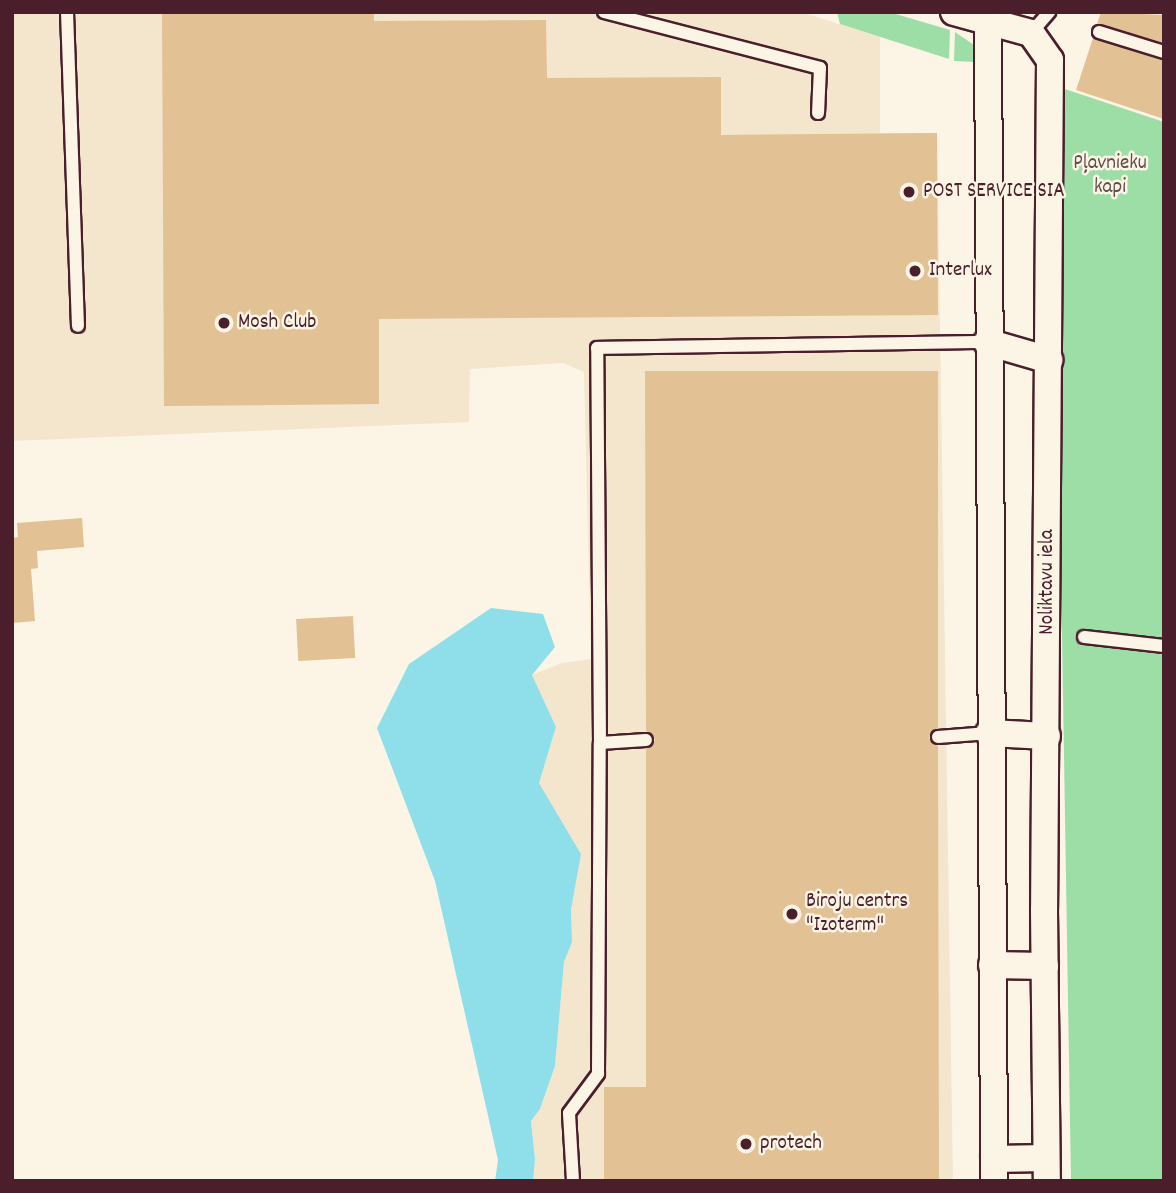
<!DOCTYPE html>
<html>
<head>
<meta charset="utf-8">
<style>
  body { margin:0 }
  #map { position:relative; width:1176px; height:1193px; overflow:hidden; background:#fcf5e5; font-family:Dekko,sans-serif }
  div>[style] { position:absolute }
  .built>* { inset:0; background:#f4e5cd }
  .green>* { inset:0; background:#9ddda6 }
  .water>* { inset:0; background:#8fdfeb }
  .building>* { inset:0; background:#e2c194; transform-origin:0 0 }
  .roads { filter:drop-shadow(2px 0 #4a1f2b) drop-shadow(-2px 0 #4a1f2b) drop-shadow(0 2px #4a1f2b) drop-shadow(0 -2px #4a1f2b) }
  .service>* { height:12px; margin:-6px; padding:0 6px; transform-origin:6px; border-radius:6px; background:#fcf5e5 }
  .minor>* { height:26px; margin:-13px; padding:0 13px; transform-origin:13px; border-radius:13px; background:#fcf5e5 }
  .dots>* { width:19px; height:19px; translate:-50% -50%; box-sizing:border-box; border:4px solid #fcf5e5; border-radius:50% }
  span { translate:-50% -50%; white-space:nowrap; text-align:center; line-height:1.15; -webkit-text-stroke:5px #fcf5e5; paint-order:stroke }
  .park-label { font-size:21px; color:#5f4e4a }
  .poi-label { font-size:21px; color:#4a1f2b }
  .left { translate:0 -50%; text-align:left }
  .street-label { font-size:21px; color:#4a1f2b }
  .frame { position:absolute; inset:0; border:14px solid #4a1f2b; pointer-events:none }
</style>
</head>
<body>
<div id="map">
  <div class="built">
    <div style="clip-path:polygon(12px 12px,801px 12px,880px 37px,880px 133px,937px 133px,953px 1181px,533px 1181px,535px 1160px,531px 1121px,540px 1109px,555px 1066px,564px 962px,572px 942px,571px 910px,581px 854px,539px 783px,556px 727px,532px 675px,562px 663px,591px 659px,584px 372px,563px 363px,470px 369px,469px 422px,12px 441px)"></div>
  </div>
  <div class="green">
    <div style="clip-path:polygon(837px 12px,889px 12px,950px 30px,949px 59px,840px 24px)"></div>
    <div style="clip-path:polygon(955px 32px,974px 45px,977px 54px,975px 62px,954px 61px)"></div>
    <div style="clip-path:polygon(1056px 86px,1164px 122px,1164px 1181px,1071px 1181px,1054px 149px)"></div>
  </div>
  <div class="water">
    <div style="clip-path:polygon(491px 608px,543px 614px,555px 647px,532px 675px,556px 727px,539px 783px,581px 854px,571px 910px,572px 942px,564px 962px,555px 1066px,540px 1109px,531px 1121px,535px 1160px,533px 1181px,495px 1181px,498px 1160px,435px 881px,377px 728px,409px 664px)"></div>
  </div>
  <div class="building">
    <div style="clip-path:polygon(162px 12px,374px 12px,374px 21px,546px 20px,547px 78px,721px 77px,721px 135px,937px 133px,938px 315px,379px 319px,379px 404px,164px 406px)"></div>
    <div style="clip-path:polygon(1101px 12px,1164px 15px,1164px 43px,1097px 24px)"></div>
    <div style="clip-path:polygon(1093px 38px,1164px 61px,1164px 119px,1076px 90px)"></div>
    <div style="clip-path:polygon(645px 371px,938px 371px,938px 728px,933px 730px,929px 737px,931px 742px,938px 746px,939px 1181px,604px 1181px,604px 1087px,646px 1087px,646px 749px,651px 747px,655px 740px,653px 735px,646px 731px)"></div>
    <div style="clip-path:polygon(82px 518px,84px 547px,37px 551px,38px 568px,31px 569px,35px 621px,12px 623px,12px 538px,18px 537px,17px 523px)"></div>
    <div style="left:353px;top:616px;width:42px;height:57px;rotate:87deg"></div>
  </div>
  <div class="roads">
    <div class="service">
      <div style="left:67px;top:12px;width:314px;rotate:88deg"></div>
      <div style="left:604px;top:12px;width:223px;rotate:14.5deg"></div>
      <div style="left:820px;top:68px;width:45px;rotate:92.5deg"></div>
      <div style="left:1099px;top:32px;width:68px;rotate:17.1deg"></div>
      <div style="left:1031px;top:33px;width:28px;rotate:-49deg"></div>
      <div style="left:1084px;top:637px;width:81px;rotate:6.4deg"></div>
      <div style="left:938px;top:737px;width:51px;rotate:-4.5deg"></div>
      <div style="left:600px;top:743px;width:46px;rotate:-3.7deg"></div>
      <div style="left:573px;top:1181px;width:68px;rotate:-93.4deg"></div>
      <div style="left:569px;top:1113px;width:49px;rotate:-53.4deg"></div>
      <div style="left:598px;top:1074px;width:331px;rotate:-89.7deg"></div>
      <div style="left:600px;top:743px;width:395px;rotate:-90.4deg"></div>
      <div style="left:597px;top:348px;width:390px;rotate:-0.9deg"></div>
    </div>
    <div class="minor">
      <div style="left:954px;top:12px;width:80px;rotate:15.3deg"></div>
      <div style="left:1031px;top:33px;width:33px;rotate:55deg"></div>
      <div style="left:1050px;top:60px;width:850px;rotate:90.4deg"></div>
      <div style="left:1044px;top:910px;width:271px;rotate:89.4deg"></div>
      <div style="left:988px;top:22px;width:1159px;rotate:89.7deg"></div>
      <div style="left:987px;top:342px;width:65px;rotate:16.2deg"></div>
      <div style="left:989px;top:733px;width:58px;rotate:3deg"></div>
      <div style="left:992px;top:965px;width:53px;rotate:1.1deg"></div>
      <div style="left:994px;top:1159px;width:52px;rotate:-1.1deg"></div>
    </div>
  </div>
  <div class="dots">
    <div style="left:909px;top:192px;background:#4a1f2b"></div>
    <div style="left:915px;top:271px;background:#4a1f2b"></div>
    <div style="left:224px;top:323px;background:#4a1f2b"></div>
    <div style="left:792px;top:914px;background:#4a1f2b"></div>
    <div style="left:746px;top:1144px;background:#4a1f2b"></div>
  </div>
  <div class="park-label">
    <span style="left:1110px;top:176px">Pļavnieku<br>kapi</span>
  </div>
  <div class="poi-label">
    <span class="left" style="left:923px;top:192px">POST SERVICE SIA</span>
    <span class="left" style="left:929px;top:271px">Interlux</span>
    <span class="left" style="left:238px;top:323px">Mosh Club</span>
    <span class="left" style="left:806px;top:914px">Biroju centrs<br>"Izoterm"</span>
    <span class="left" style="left:760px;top:1144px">protech</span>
  </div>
  <div class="street-label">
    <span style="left:1048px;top:582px;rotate:-90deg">Noliktavu iela</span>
  </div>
  <div class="frame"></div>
</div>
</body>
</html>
